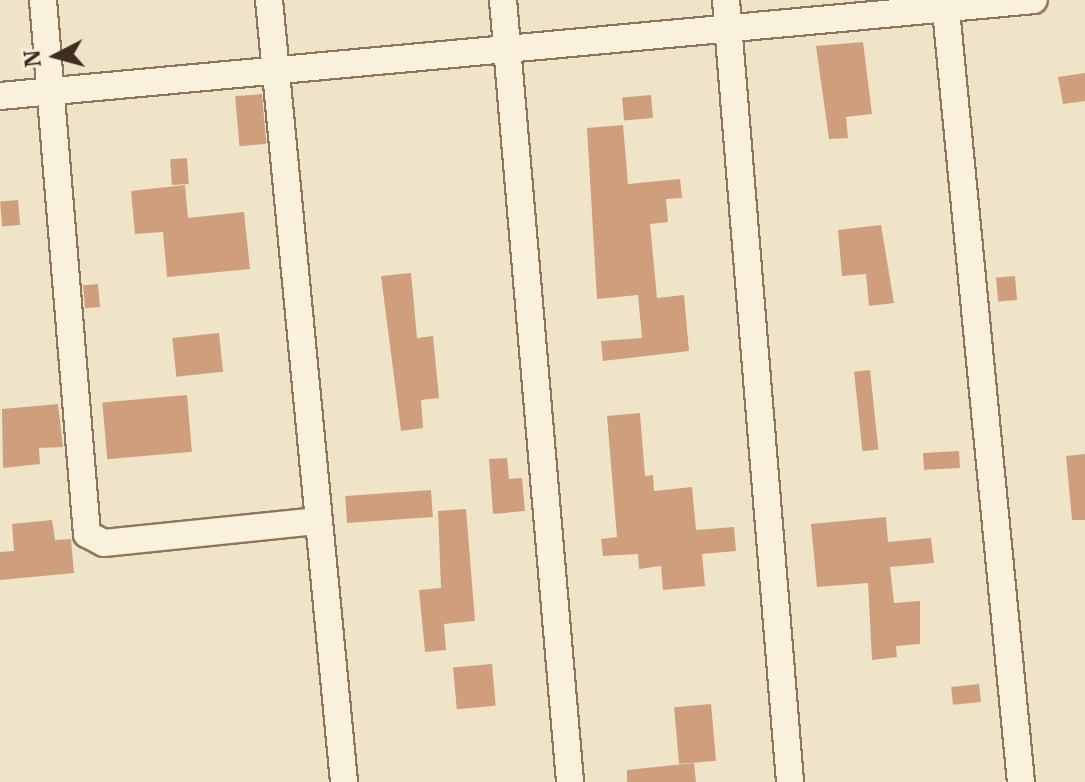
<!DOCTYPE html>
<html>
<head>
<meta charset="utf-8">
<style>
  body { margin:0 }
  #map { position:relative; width:1085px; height:782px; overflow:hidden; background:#f0e4c8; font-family:"IBM Plex Serif",serif }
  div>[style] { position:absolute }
  .building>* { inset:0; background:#cf9f7d; transform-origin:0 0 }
  .roads { filter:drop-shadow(2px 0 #8d765c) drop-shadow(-2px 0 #8d765c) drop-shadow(0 2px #8d765c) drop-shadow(0 -2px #8d765c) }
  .street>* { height:26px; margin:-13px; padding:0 13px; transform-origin:13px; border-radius:13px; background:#faf1dc }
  span { translate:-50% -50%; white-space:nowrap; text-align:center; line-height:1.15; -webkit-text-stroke:6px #f7eed8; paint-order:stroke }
  .north { position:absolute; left:16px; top:16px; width:80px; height:80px; -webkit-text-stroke:6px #f7eed8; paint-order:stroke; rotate:264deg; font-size:22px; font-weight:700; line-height:32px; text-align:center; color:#3d2e20 }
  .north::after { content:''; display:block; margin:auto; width:28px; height:36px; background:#3d2e20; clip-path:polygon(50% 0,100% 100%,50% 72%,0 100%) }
</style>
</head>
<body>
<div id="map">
  <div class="building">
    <div style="clip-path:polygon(863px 42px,872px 114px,846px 117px,848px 138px,829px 139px,816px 46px)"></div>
    <div style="clip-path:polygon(1085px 73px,1085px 101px,1063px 104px,1058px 77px)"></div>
    <div style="left:262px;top:94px;width:50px;height:27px;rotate:85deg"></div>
    <div style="left:651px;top:95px;width:23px;height:29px;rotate:85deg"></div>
    <div style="clip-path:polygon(623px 125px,628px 184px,680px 179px,682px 198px,666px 199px,668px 222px,650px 224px,657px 298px,684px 295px,689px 351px,603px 361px,601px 341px,642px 338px,638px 295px,597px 299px,587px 128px)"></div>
    <div style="left:187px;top:158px;width:26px;height:17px;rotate:86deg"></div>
    <div style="clip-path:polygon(185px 185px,188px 218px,244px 212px,250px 269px,167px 277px,163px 232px,135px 234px,131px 191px)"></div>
    <div style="left:18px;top:200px;width:25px;height:18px;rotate:85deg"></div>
    <div style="clip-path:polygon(881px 225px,894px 303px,869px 306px,866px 274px,842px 276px,838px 230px)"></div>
    <div style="clip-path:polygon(411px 273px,417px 338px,433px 336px,439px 398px,421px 400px,423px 428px,401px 431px,381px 276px)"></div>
    <div style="left:1015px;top:276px;width:24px;height:19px;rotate:85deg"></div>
    <div style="left:98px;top:284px;width:23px;height:15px;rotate:85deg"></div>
    <div style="left:219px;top:333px;width:39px;height:47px;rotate:84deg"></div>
    <div style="left:870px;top:370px;width:80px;height:16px;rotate:84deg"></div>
    <div style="left:187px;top:395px;width:57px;height:85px;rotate:85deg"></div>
    <div style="clip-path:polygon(58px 404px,63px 447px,39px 448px,40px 464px,3px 468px,2px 409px)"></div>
    <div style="clip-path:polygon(640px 413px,645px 476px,653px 475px,654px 491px,692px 487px,696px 530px,734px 527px,736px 551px,702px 554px,705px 586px,663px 590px,661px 566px,639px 569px,638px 554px,603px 556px,601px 539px,617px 537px,607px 416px)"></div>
    <div style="left:959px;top:451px;width:17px;height:36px;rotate:87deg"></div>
    <div style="clip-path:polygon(1085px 454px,1085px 520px,1072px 520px,1066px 456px)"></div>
    <div style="clip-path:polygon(507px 458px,509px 479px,522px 478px,525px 511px,493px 514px,489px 459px)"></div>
    <div style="left:431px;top:490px;width:27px;height:86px;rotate:86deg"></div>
    <div style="clip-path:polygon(466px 509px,475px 621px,444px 624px,446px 650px,425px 652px,419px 590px,441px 588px,438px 511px)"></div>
    <div style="clip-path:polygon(886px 517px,888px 542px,931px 538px,934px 563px,890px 567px,894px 603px,920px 601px,920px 644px,896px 646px,897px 657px,872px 660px,868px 583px,817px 587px,811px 524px)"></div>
    <div style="clip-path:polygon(52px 520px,55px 540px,71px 539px,74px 573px,0 580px,0 552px,14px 551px,12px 524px)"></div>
    <div style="left:492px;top:664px;width:42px;height:39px;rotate:85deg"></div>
    <div style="left:979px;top:684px;width:18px;height:28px;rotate:84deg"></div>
    <div style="left:711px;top:704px;width:57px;height:37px;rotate:85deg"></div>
    <div style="clip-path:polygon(694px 763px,696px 782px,627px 782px,627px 770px)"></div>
  </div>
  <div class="roads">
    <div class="street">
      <div style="left:43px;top:0;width:536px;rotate:85.29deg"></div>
      <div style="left:87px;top:534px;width:19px;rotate:28deg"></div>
      <div style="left:104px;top:543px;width:213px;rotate:-5.9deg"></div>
      <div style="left:269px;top:0;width:786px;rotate:84.52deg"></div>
      <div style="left:503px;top:0;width:785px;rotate:85.1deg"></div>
      <div style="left:726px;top:0;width:785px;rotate:85.32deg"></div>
      <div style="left:945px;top:0;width:786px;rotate:84.45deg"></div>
      <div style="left:0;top:96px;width:1038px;rotate:-5.3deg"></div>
    </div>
  </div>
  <div class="north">N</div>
</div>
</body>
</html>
